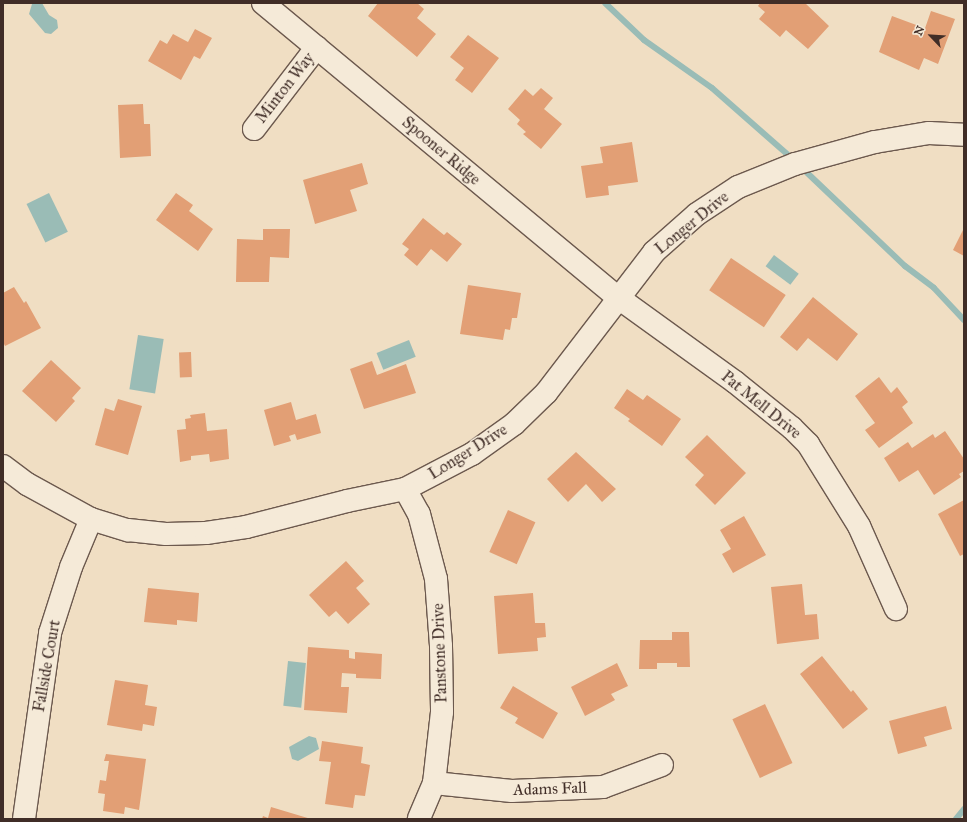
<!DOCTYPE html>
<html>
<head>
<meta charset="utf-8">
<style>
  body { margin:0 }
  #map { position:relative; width:967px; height:822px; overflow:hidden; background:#f0dec3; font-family:"IM FELL Great Primer",serif }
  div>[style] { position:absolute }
  .water>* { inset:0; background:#9abcb6; transform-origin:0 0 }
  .stream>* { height:6px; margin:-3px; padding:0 3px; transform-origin:3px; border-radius:3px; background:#9abcb6 }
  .building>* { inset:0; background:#e29f75; transform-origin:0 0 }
  .roads { filter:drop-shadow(1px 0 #6c594e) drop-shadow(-1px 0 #6c594e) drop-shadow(0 1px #6c594e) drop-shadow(0 -1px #6c594e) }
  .street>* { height:22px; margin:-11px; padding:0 11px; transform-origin:11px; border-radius:11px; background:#f5ead8 }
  span { translate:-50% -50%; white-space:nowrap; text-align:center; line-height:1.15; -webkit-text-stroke:3px #f5ead8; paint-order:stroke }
  .street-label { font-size:16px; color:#402d27 }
  .frame { position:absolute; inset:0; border:4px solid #402d27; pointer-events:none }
  .north { position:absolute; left:911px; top:16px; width:40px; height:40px; -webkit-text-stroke:3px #f5ead8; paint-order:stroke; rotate:295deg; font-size:11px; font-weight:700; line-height:16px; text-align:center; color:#402d27 }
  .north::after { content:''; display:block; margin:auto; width:14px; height:18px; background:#402d27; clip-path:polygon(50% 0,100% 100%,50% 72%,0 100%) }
</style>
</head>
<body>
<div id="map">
  <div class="water">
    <div style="clip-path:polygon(42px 3px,49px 15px,57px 20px,58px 28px,51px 34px,45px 33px,29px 14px,32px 4px)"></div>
    <div style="left:49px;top:193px;width:43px;height:25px;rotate:64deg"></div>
    <div style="left:774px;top:255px;width:31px;height:14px;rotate:37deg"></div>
    <div style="left:138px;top:335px;width:26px;height:55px;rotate:9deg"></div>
    <div style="left:409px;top:340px;width:18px;height:35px;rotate:68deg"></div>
    <div style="left:288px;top:661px;width:18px;height:45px;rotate:6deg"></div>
    <div style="clip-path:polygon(309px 736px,316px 738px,319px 749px,298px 761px,292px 759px,289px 747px)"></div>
  </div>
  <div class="stream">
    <div style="left:605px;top:3px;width:54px;rotate:43.5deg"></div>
    <div style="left:644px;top:40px;width:83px;rotate:35.2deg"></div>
    <div style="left:712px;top:88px;width:109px;rotate:41.3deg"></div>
    <div style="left:801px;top:167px;width:144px;rotate:43.6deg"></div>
    <div style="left:905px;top:266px;width:36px;rotate:37deg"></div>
    <div style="left:934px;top:288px;width:44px;rotate:46.8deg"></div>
    <div style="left:956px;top:819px;width:13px;rotate:-51deg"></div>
  </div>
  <div class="building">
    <div style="clip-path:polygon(378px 3px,417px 3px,424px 9px,417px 18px,436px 34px,417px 57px,368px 16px)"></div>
    <div style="clip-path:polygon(760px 3px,805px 3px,829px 26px,808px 49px,786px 30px,780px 37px,759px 19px,765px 12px,758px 6px)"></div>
    <div style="clip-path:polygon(931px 11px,955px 19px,938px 64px,924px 58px,919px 70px,879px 52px,892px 16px,919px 26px,915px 34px,922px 37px)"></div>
    <div style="clip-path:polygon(195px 29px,212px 38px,200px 59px,194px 56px,181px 80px,148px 61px,160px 40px,167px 44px,173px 34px,188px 42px)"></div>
    <div style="clip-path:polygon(468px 35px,499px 58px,472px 93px,455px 80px,464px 68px,450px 57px)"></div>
    <div style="clip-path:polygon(541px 88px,553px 98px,544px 109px,562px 124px,541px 149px,523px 134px,526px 132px,517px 124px,520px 120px,508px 109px,525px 89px,533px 96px)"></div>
    <div style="clip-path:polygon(143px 104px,144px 124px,150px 124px,151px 156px,120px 158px,118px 105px)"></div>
    <div style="clip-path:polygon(632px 142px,638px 182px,608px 186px,609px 195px,586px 198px,581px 166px,603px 163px,600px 147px)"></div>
    <div style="clip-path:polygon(362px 163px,368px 184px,350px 190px,357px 211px,315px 224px,303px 180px)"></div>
    <div style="clip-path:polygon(176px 193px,193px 205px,189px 211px,213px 229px,198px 251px,156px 220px)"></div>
    <div style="clip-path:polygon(423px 218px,444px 235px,447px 232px,462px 244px,447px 262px,431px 249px,417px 266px,404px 255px,409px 249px,402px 244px)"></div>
    <div style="clip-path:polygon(964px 228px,964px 256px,953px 250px)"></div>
    <div style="clip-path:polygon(263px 229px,290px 229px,289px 258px,270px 257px,269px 282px,236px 282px,237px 239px,263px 240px)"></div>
    <div style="left:731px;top:258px;width:66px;height:39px;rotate:34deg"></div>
    <div style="clip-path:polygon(468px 285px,521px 293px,517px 318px,512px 318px,510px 330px,505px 329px,503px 340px,460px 334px)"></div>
    <div style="clip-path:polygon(14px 287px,24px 303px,26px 301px,41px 328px,5px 346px,3px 342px,3px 293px)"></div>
    <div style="clip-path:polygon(813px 297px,858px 334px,837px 361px,808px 338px,797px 351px,780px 337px)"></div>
    <div style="left:191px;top:352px;width:25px;height:12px;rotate:88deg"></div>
    <div style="clip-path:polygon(51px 360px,81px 388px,72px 398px,75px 401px,56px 422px,22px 391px)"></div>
    <div style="clip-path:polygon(372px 361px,377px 375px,406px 364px,416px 393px,364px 409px,350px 369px)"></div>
    <div style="clip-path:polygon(879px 377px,891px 393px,897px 387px,908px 402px,902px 407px,913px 423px,879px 448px,865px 430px,875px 423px,855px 396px)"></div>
    <div style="clip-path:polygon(627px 389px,643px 400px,647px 395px,681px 419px,662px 446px,628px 421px,630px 419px,614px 408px)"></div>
    <div style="clip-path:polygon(118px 399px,142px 406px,128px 455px,95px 445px,105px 408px,114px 411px)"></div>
    <div style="clip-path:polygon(291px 402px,296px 420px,316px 414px,321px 433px,297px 440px,295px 434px,289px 436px,291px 441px,274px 446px,264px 410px)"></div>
    <div style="clip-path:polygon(205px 413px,207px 431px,227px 429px,229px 459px,210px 462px,209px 454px,191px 456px,191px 460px,180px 462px,177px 430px,186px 429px,185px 419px,191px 418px,190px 415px)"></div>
    <div style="clip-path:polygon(945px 431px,964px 459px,964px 471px,959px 474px,961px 477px,934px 495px,918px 470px,899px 482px,884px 458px,908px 442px,912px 448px,933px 434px,935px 438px)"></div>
    <div style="clip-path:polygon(707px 435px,746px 473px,715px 505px,695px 485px,704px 475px,685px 457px)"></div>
    <div style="clip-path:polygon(576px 452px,616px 489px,602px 502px,586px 484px,568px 502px,547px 479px)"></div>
    <div style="clip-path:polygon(964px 500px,964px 554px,960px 556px,938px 514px)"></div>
    <div style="left:508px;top:510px;width:30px;height:46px;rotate:24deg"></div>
    <div style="clip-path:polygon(744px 516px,766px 555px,733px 573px,722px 554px,731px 549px,720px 530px)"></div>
    <div style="clip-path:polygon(346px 561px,364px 581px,356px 588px,370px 604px,348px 624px,336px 611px,329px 617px,309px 595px)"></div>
    <div style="clip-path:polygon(802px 584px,805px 615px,817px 614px,819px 639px,777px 644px,771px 587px)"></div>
    <div style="clip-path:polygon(148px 588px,199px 593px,197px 622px,177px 620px,177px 625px,144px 622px)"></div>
    <div style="clip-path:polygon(533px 593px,535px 623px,545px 623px,546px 637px,537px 638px,538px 651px,498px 654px,494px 596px)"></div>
    <div style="clip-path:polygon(672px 632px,689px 632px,690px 667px,677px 667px,677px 663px,657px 663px,657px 669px,639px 669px,640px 640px,672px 640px)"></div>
    <div style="clip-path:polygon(308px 647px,349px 650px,349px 658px,355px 659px,355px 652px,382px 654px,381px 679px,356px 678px,356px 674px,342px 673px,341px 687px,349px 687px,347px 713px,304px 710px)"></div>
    <div style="clip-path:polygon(822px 656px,851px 692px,853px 690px,868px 709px,843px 729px,800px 674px)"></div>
    <div style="clip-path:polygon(617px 663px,628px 686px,611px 694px,615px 700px,585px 716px,571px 687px)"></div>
    <div style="clip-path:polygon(115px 680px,148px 685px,145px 705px,157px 707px,154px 726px,143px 724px,142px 731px,107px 725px)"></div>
    <div style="clip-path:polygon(513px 686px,558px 713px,543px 739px,515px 723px,518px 718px,500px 708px)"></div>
    <div style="left:765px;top:704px;width:65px;height:36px;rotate:65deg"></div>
    <div style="clip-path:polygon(946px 706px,952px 729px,924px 737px,927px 746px,898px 754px,889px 721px)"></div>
    <div style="clip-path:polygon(322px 741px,363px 747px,361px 763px,370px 765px,365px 796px,355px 795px,353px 808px,325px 804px,331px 762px,319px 761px)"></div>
    <div style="clip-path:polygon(106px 754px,146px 759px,139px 810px,125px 807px,124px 814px,103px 811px,105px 794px,98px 793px,100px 780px,106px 781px,109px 761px,104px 761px)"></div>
    <div style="clip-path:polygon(271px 807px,311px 819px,262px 819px,263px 816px,268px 818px)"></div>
  </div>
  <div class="roads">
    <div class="street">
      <div style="left:263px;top:3px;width:464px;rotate:39.7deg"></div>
      <div style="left:620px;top:299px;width:142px;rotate:35.8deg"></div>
      <div style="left:735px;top:382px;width:73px;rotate:38.9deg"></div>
      <div style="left:792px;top:428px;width:23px;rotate:45deg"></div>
      <div style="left:808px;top:444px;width:97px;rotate:58.1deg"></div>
      <div style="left:859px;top:526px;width:91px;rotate:66deg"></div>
      <div style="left:254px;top:129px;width:103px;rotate:-52.5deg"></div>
      <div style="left:3px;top:466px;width:30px;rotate:37deg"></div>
      <div style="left:27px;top:484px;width:73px;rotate:28.7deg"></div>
      <div style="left:91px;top:519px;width:39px;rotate:17deg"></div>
      <div style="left:128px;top:530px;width:38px;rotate:6deg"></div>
      <div style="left:166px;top:534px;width:40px;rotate:-1.4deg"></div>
      <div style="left:206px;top:533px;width:40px;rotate:-8.5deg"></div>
      <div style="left:246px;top:527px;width:104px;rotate:-14.4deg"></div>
      <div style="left:347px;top:501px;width:59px;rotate:-11.7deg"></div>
      <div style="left:405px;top:489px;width:76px;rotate:-27.6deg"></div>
      <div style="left:472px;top:454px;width:52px;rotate:-35.5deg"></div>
      <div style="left:514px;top:424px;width:45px;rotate:-44.1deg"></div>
      <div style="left:546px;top:393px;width:178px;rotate:-52.5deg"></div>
      <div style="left:654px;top:252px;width:57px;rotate:-41.5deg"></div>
      <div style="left:697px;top:214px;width:49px;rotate:-33.4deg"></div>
      <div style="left:738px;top:187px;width:61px;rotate:-22deg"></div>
      <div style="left:795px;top:164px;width:83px;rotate:-15.4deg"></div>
      <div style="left:875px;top:142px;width:55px;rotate:-9.5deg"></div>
      <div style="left:929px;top:133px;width:35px;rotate:3deg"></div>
      <div style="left:405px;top:489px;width:29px;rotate:61deg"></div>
      <div style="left:419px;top:514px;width:67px;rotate:75.3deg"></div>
      <div style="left:436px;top:579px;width:67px;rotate:85.7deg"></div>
      <div style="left:441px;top:646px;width:66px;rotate:89.1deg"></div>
      <div style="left:442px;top:712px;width:71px;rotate:96.4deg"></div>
      <div style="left:434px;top:783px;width:39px;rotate:113deg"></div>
      <div style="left:434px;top:783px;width:78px;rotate:5.9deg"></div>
      <div style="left:512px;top:791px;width:91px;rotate:-2.5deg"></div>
      <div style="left:603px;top:787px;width:63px;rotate:-20.4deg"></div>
      <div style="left:24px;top:819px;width:188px;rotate:-82deg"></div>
      <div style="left:50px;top:633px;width:69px;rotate:-72.3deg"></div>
      <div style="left:71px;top:567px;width:52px;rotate:-67.4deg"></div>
    </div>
  </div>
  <div class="street-label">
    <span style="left:285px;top:88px;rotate:-52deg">Minton Way</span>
    <span style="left:441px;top:151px;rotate:40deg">Spooner Ridge</span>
    <span style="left:692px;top:223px;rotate:-39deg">Longer Drive</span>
    <span style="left:761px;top:405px;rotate:39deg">Pat Mell Drive</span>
    <span style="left:468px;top:452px;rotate:-32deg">Longer Drive</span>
    <span style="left:440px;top:653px;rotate:-92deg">Panstone Drive</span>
    <span style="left:47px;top:666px;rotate:-80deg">Fallside Court</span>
    <span style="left:550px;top:789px;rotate:-2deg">Adams Fall</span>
  </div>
  <div class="frame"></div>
  <div class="north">N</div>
</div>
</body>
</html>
